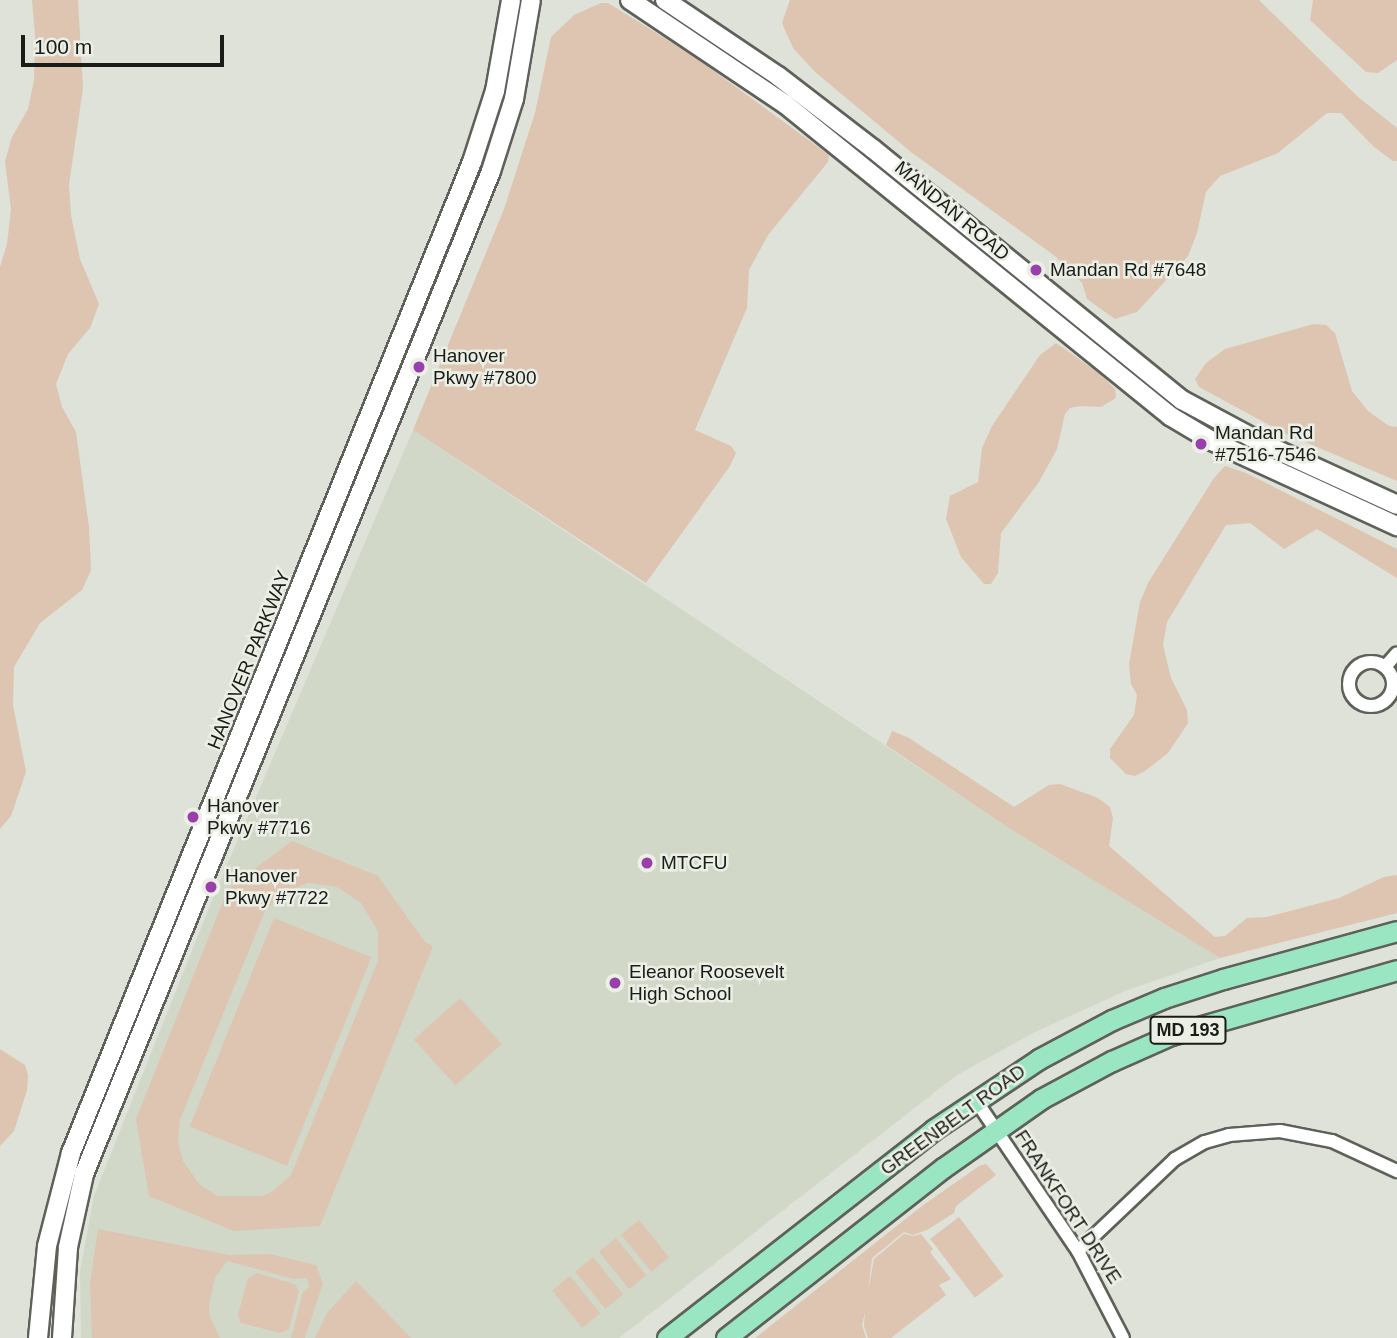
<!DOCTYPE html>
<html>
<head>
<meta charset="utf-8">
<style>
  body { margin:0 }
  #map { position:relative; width:1397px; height:1338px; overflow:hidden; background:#dee2d8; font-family:Helvetica,sans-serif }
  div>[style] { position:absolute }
  .built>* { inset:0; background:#d1d8c8 }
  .green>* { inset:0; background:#ddc5b1; transform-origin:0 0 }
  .roads { filter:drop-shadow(2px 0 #5e6159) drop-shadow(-2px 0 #5e6159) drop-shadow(0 2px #5e6159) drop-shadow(0 -2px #5e6159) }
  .street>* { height:12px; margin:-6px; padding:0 6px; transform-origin:6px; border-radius:6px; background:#fff }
  .street>.ring { margin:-6px; padding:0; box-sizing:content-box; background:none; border:12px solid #fff; border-radius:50% }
  .secondary>* { height:18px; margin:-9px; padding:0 9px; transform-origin:9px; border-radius:9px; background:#fff }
  .primary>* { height:19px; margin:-9.5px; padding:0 9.5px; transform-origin:9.5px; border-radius:9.5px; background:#9ae6c3 }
  .dots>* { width:19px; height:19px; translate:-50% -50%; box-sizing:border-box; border:4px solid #ebefe5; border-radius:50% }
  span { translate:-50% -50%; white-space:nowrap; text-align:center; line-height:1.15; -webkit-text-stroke:5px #ebefe5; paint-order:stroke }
  .shield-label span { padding:2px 5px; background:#ebefe5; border:2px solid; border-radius:5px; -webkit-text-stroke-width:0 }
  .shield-label { font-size:18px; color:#1a1c18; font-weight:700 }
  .street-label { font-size:19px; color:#1a1c18 }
  .poi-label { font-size:19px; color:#1a1c18 }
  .left { translate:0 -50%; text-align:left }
  .scale { position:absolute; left:21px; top:35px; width:203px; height:32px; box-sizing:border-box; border:4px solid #1a1c18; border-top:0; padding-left:9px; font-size:21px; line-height:24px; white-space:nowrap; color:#1a1c18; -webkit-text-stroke:5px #ebefe5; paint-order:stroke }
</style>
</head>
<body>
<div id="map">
  <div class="built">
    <div style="clip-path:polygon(413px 430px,1007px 827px,1220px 958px,1125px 991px,1031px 1034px,957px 1075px,619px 1338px,81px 1338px,80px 1271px,94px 1196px,213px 898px)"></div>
  </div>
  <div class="green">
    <div style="clip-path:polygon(32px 0,78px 0,83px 88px,69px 185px,71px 215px,80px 259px,99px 304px,90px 328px,68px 354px,56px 384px,62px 407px,76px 432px,89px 527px,91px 570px,82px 590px,40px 623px,14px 667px,13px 705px,26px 772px,11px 816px,0 829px,0 267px,7px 244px,11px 210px,5px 161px,12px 137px,28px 109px,34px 80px,35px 36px)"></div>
    <div style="clip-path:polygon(790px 0,1259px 0,1358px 97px,1397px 128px,1397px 161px,1393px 161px,1373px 146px,1341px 113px,1327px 113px,1278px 153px,1220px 176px,1206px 192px,1197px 233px,1188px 256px,1137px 312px,1115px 319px,1087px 299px,1082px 283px,1055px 256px,911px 152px,815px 72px,793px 48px,782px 23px)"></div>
    <div style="clip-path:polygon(1313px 0,1397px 0,1397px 60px,1378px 73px,1366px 72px,1310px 20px)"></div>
    <div style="clip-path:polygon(601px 3px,608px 3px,692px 55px,829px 155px,828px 162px,768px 235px,749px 270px,747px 308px,695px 430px,731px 446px,736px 453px,730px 466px,646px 583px,413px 430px,504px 209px,535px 113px,551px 37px,574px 15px)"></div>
    <div style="clip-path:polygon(1314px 324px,1326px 325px,1335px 333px,1352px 391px,1368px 411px,1389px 426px,1397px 427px,1397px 481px,1284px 433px,1199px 387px,1195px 379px,1206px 363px,1225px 349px)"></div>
    <div style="clip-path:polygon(1056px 343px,1099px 373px,1115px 389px,1116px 398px,1101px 407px,1080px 406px,1070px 408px,1065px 414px,1057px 449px,1039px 482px,1001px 533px,998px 573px,991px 584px,984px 584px,961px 557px,946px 519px,950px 496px,978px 482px,982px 448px,992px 426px,1040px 355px)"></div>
    <div style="clip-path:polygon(1225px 466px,1246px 473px,1397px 549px,1397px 578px,1317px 529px,1284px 549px,1250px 523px,1226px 525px,1167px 622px,1163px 645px,1171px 678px,1187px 710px,1188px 723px,1168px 753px,1145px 771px,1135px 776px,1126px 774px,1110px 758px,1110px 749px,1134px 715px,1137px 695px,1131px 684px,1129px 664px,1140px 602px,1148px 583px,1214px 478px)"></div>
    <div style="clip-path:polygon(892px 731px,909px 738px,1014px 807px,1049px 785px,1060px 784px,1098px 798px,1110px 807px,1113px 818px,1109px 846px,1215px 937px,1225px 936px,1247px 918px,1267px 917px,1339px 898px,1384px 877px,1397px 875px,1397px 913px,1220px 958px,1007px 827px,886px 745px)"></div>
    <div style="clip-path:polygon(evenodd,292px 841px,378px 876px,425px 942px,433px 946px,320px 1226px,234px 1231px,149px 1196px,136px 1119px,228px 889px,292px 841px,308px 883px,337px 887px,361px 903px,378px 931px,378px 961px,291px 1175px,273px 1191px,263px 1196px,218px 1196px,200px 1185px,183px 1161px,178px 1141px,180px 1120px,265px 911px,282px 893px,308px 883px)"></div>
    <div style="left:274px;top:918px;width:105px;height:225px;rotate:22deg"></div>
    <div style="left:460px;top:998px;width:62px;height:62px;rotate:48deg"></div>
    <div style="clip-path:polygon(0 1049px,25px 1065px,28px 1075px,27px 1090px,14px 1131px,0 1146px)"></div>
    <div style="clip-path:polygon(986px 1164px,996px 1175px,956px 1206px,954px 1213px,927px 1230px,913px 1235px,904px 1232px,872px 1258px,868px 1292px,874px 1259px,904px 1234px,913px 1236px,921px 1234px,933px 1249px,930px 1252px,951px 1279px,939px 1285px,946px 1295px,891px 1338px,868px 1338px,864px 1326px,865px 1312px,862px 1325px,866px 1338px,755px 1338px,922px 1206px,979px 1166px)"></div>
    <div style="left:959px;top:1217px;width:74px;height:36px;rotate:53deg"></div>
    <div style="left:639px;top:1220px;width:48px;height:23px;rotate:51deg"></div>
    <div style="clip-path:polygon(98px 1229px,229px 1255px,269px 1254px,316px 1265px,323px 1283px,305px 1338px,291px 1338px,303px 1292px,309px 1287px,307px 1278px,294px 1279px,227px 1261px,215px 1278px,209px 1305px,210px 1317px,220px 1338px,92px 1338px,90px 1283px)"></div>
    <div style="left:616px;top:1238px;width:48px;height:22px;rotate:51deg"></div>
    <div style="left:593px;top:1257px;width:48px;height:23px;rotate:51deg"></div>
    <div style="clip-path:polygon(257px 1273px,295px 1284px,299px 1291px,289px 1329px,280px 1333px,241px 1323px,238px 1315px,248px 1278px)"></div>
    <div style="left:570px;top:1276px;width:48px;height:23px;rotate:51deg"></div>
    <div style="clip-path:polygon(356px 1281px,411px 1338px,315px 1338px,327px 1313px)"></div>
  </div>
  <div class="roads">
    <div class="street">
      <div class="ring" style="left:1349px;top:662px;width:32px;height:32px"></div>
      <div style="left:1385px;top:667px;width:18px;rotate:-49deg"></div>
      <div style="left:975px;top:1099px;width:184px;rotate:55.9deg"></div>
      <div style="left:1078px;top:1251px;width:98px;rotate:62.7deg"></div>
      <div style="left:1078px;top:1251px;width:134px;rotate:-43.5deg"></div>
      <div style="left:1175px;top:1159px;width:34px;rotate:-30deg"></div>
      <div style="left:1205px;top:1142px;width:25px;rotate:-16deg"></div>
      <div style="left:1229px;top:1135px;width:51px;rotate:-4.5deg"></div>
      <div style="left:1280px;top:1131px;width:53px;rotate:10.9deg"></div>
      <div style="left:1332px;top:1141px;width:72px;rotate:24.8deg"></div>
    </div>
    <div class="secondary">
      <div style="left:630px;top:0;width:187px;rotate:33.9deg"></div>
      <div style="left:785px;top:104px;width:496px;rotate:39deg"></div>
      <div style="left:1170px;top:416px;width:49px;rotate:30.8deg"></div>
      <div style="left:1212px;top:441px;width:204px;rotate:24.7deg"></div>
      <div style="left:665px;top:0;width:136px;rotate:33.9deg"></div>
      <div style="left:778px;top:76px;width:120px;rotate:37.5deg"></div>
      <div style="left:873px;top:149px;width:398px;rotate:39.1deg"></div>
      <div style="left:1182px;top:400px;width:93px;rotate:28.2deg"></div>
      <div style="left:1264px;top:444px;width:146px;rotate:24.6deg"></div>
      <div style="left:38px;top:1338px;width:92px;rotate:-84.4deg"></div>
      <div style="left:47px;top:1246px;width:96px;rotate:-75.5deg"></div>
      <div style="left:71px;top:1153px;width:1069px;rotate:-67.97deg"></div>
      <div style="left:472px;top:162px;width:75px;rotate:-72.1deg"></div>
      <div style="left:495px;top:91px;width:92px;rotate:-80deg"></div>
      <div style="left:62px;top:1338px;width:91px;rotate:-86.2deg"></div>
      <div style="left:68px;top:1247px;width:75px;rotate:-77.6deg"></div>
      <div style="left:84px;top:1174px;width:1082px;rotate:-67.91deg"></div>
      <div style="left:491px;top:171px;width:76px;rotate:-72.3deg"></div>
      <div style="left:514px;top:99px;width:100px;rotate:-80.3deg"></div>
    </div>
    <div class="primary">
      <div style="left:667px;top:1338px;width:338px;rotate:-38deg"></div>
      <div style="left:933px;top:1130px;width:128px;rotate:-33.8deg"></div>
      <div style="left:1039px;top:1059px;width:83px;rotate:-28.1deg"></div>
      <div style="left:1112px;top:1020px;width:56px;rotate:-22.9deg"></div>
      <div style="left:1164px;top:998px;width:62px;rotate:-17.9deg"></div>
      <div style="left:1223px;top:979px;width:180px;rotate:-15.4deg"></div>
      <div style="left:726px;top:1338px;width:276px;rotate:-38.1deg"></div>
      <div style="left:943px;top:1168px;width:120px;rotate:-35.1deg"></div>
      <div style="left:1041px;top:1099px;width:81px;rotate:-28.2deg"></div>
      <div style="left:1112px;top:1061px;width:64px;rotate:-23.8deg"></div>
      <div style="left:1171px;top:1035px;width:235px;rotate:-16deg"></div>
    </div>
  </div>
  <div class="dots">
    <div style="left:1036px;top:270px;background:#993fab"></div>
    <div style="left:419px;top:367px;background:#993fab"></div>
    <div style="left:1201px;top:444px;background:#993fab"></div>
    <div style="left:193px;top:817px;background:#993fab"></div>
    <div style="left:647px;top:863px;background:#993fab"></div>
    <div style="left:211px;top:887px;background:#993fab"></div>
    <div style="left:615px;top:983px;background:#993fab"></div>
  </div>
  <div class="shield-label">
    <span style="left:1188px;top:1030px">MD 193</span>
  </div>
  <div class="street-label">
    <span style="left:952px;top:211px;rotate:40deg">MANDAN ROAD</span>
    <span style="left:249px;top:660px;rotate:-68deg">HANOVER PARKWAY</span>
    <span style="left:953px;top:1120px;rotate:-36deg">GREENBELT ROAD</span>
    <span style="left:1068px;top:1207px;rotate:57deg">FRANKFORT DRIVE</span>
  </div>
  <div class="poi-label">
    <span class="left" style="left:1050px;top:270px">Mandan Rd #7648</span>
    <span class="left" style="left:433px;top:367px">Hanover<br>Pkwy #7800</span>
    <span class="left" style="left:1215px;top:444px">Mandan Rd<br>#7516-7546</span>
    <span class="left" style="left:207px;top:817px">Hanover<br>Pkwy #7716</span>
    <span class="left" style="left:661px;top:863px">MTCFU</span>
    <span class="left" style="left:225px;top:887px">Hanover<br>Pkwy #7722</span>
    <span class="left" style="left:629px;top:983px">Eleanor Roosevelt<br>High School</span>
  </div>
  <div class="scale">100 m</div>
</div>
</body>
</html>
